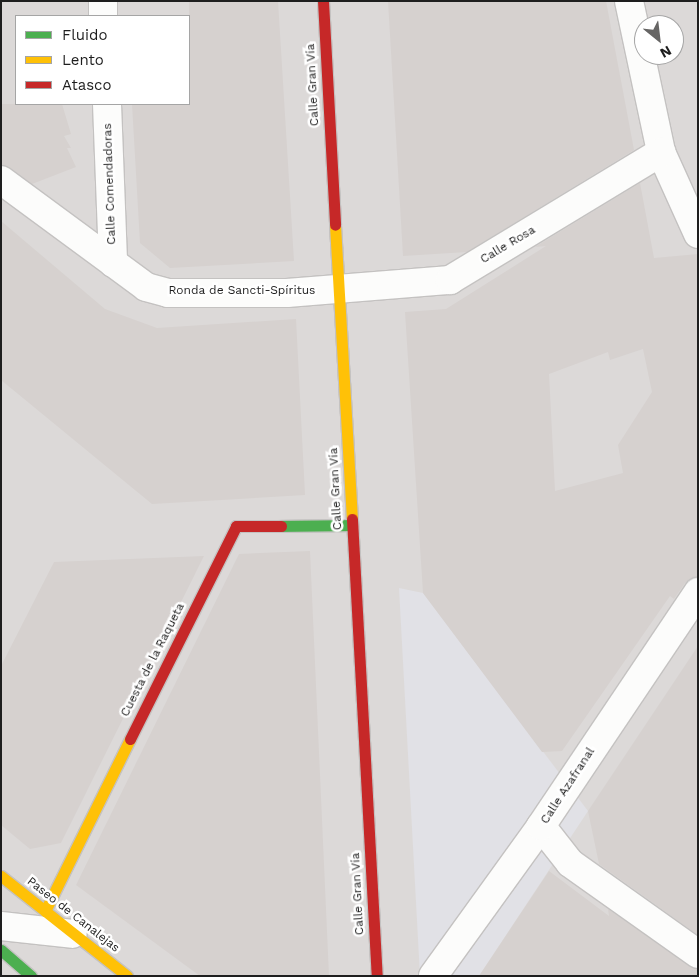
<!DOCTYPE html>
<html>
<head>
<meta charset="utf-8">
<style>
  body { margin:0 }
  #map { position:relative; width:699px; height:977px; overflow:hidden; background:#ede9e6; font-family:"Work Sans",sans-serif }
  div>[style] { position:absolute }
  .residential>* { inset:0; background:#dcd9d8 }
  .plaza>* { inset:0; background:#e1e1e6 }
  .building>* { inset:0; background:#d6d1cf }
  .roads { filter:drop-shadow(1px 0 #c4c2c1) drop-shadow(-1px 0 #c4c2c1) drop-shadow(0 1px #c4c2c1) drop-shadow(0 -1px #c4c2c1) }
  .street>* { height:28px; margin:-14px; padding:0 14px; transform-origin:14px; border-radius:14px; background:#fcfcfb }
  .fast>* { height:11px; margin:-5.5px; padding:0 5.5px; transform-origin:5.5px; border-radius:5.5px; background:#4caf50 }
  .slow>* { height:11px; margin:-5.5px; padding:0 5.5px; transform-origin:5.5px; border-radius:5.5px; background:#ffc107 }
  .jam>* { height:11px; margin:-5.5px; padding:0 5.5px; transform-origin:5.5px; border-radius:5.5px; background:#c62828 }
  span { translate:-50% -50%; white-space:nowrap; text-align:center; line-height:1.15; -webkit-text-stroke:5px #fff; paint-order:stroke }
  .street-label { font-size:12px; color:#1e1e1e }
  .frame { position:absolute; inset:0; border:2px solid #1e1e1e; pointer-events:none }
  .legend { position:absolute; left:15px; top:15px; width:175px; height:90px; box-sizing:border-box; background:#fff; border:1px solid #a5a5a5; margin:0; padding:6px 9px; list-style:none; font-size:15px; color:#1e1e1e }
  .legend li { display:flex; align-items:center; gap:10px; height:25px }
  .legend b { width:25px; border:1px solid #a5a5a5 }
  .north { position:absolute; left:634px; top:15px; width:50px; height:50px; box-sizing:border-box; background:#fff; border:1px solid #a5a5a5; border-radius:50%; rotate:151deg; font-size:14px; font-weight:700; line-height:20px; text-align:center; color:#1e1e1e }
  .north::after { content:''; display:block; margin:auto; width:18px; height:22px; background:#666564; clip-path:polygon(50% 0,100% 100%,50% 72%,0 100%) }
</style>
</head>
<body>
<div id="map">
  <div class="residential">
    <div style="clip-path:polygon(evenodd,1px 1px,698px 1px,698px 976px,1px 976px,1px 1px,16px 16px,189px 16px,189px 104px,16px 104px,16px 16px,1px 1px,644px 25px,674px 25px,674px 55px,644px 55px,644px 25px)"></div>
  </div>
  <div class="plaza">
    <div style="clip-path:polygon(399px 588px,423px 593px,588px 811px,479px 976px,420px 976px)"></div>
  </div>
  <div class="building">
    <div style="clip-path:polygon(189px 1px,278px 1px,294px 261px,170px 268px,140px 243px,132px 104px,189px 104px)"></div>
    <div style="clip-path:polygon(388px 1px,606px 1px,634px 150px,467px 252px,403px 256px)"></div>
    <div style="clip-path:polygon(1px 104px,62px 104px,71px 134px,64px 136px,71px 148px,67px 148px,76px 167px,32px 184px,1px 165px)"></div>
    <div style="clip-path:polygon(evenodd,640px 183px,654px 258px,698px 254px,698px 577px,685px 583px,674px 599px,670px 596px,562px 751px,542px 752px,423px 593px,405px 312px,446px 309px,546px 246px,535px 247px,640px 183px,643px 349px,652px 392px,618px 445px,623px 473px,555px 491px,549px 374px,608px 352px,610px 360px,643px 349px)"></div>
    <div style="clip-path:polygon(1px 221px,105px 309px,157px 328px,296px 319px,305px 495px,152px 504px,1px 380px)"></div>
    <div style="clip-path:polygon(310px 551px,329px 976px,200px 976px,76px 885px,239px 554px)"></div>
    <div style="clip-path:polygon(204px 556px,61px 843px,30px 849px,1px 825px,1px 666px,54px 562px)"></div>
    <div style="clip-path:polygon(698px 646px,698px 935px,599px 864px,588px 811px)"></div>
    <div style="clip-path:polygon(549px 871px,609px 916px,608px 909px,698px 969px,698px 976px,479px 976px)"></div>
  </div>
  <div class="roads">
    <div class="street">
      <div style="left:103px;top:1px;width:15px;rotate:90deg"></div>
      <div style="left:629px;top:1px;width:154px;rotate:78deg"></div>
      <div style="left:661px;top:152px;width:90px;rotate:65.7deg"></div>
      <div style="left:107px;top:104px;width:159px;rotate:87.8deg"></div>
      <div style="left:1px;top:180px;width:180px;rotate:36.4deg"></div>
      <div style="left:146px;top:287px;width:23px;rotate:15deg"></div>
      <div style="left:168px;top:293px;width:119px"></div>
      <div style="left:287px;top:293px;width:164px;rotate:-4.6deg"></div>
      <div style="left:450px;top:280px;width:247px;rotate:-31.2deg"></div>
      <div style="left:541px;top:826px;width:47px;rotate:51.9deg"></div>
      <div style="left:570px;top:863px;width:157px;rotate:35.4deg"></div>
      <div style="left:1px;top:926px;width:72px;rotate:6.3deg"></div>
      <div style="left:433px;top:976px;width:185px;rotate:-54.2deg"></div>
      <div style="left:541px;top:826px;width:282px;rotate:-56.1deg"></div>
    </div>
    <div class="fast">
      <div style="left:281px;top:526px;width:71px;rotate:-0.8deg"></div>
      <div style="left:1px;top:950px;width:40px;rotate:41deg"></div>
    </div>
    <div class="slow">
      <div style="left:335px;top:225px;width:294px;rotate:86.7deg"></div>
      <div style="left:1px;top:876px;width:161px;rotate:38.4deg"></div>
      <div style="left:45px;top:911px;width:192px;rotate:-63.7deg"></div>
    </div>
    <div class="jam">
      <div style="left:323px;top:1px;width:224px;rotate:86.9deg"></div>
      <div style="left:352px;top:519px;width:458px;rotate:86.9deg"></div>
      <div style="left:130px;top:739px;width:238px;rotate:-63.5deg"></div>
      <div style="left:236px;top:526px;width:45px"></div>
    </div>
  </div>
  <div class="street-label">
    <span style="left:313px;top:85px;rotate:-93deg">Calle Gran Vía</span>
    <span style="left:110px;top:184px;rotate:-92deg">Calle Comendadoras</span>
    <span style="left:508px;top:245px;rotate:-31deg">Calle Rosa</span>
    <span style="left:242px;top:291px">Ronda de Sancti-Spíritus</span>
    <span style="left:336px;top:489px;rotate:-93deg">Calle Gran Vía</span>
    <span style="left:153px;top:660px;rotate:-63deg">Cuesta de la Raqueta</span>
    <span style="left:568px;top:786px;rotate:-57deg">Calle Azafranal</span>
    <span style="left:358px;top:894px;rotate:-93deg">Calle Gran Vía</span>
    <span style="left:73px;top:915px;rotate:38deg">Paseo de Canalejas</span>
  </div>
  <div class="frame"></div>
  <ul class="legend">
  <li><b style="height:6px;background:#4caf50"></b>Fluido</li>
  <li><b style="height:6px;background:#ffc107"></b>Lento</li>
  <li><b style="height:6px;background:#c62828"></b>Atasco</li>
  </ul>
  <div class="north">N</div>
</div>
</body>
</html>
